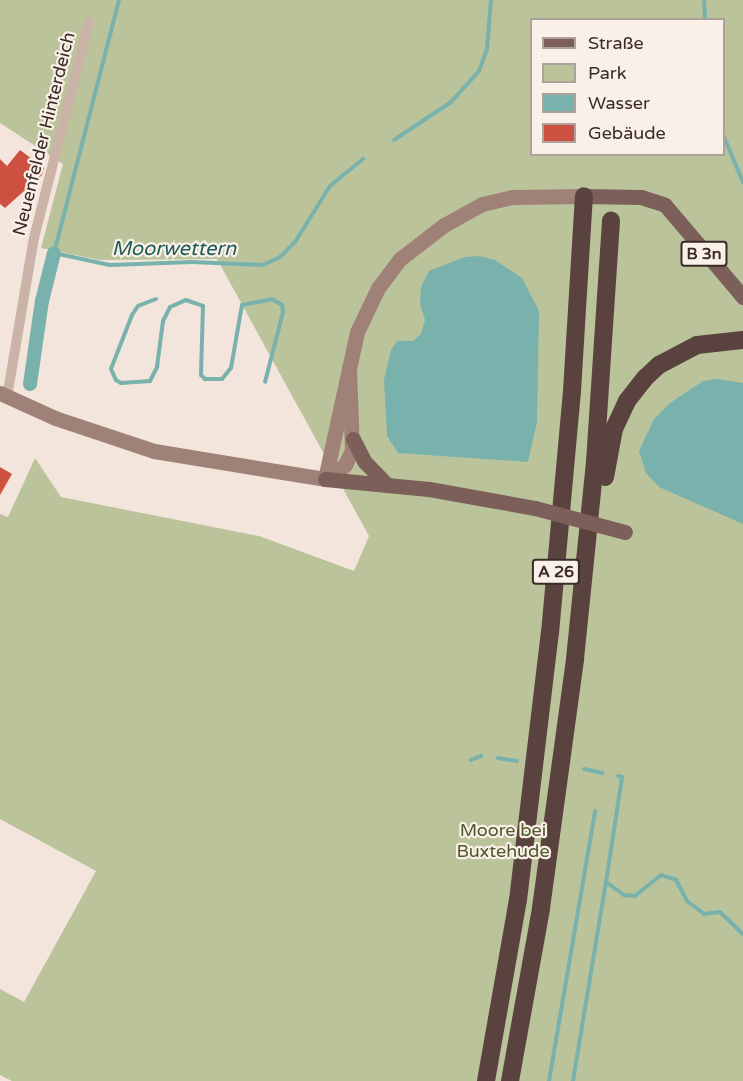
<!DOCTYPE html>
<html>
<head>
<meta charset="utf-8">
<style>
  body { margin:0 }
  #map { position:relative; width:743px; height:1081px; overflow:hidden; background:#f3e5dc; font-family:"Varela Round",sans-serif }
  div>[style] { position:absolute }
  .green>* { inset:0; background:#bbc39b }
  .water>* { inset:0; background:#79b2ad }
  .stream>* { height:4px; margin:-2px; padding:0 2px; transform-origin:2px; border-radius:2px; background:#79b2ad }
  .canal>* { height:14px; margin:-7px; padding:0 7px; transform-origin:7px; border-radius:7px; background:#79b2ad }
  .building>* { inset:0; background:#cc5141 }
  .minor>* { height:10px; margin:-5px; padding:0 5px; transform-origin:5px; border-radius:5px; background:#ccb3a7 }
  .secondary>* { height:15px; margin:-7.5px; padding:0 7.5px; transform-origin:7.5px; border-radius:7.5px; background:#a08178 }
  .primary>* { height:15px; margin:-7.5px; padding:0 7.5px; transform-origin:7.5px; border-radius:7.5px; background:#7b5f58 }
  .motorway>* { height:18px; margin:-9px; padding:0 9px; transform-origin:9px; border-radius:9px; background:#5a433e }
  .primary-bridge>* { height:15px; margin:-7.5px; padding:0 7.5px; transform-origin:7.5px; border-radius:7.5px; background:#7b5f58 }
  span { translate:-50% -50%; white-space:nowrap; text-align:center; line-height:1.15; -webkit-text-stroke:4.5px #fbf0e8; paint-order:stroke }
  .shield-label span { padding:2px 4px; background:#fbf0e8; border:2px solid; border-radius:4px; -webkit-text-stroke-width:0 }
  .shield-label { font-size:16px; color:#382b28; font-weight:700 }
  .street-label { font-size:18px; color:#382b28 }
  .park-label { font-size:18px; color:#4d582a }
  .water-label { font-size:20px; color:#1b5c58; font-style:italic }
  .legend { position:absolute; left:530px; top:18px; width:195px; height:138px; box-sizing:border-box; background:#fbf0e8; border:2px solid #ada19b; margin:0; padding:8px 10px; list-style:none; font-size:18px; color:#382b28 }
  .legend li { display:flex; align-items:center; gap:12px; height:30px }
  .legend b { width:30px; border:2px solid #ada19b }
</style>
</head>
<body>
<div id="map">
  <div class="green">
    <div style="clip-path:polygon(evenodd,0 0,743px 0,743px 1081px,12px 1081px,0 1075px,0 989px,24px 1002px,96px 871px,0 819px,0 514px,8px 517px,35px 458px,61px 497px,259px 536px,354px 571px,369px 536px,217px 259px,100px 260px,41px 248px,63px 164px,0 123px,0 0,532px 20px,724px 20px,724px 154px,532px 154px,532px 20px)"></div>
  </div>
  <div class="water">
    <div style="clip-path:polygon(479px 256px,495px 260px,522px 278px,539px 311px,537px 422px,528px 462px,398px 453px,387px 436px,384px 380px,391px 350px,397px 341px,413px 341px,421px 334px,425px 320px,420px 304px,421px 287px,429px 271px,465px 257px)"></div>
    <div style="clip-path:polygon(717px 379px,743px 383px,743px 524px,659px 487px,646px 473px,639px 451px,654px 419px,670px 403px,703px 381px)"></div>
  </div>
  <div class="stream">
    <div style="left:119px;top:0;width:261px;rotate:104.4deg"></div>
    <div style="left:54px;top:253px;width:57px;rotate:12.1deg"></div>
    <div style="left:110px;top:265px;width:82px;rotate:-2.1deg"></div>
    <div style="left:192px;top:262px;width:71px;rotate:2.4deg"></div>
    <div style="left:263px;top:265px;width:19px;rotate:-25deg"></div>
    <div style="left:280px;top:257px;width:21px;rotate:-45deg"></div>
    <div style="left:295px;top:242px;width:66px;rotate:-58deg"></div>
    <div style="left:330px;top:186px;width:43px;rotate:-39.3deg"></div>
    <div style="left:704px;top:0;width:20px;rotate:87deg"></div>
    <div style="left:724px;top:137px;width:49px;rotate:67.1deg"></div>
    <div style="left:394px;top:140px;width:69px;rotate:-33.7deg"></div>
    <div style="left:451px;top:102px;width:42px;rotate:-47.9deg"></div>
    <div style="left:479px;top:71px;width:23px;rotate:-70deg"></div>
    <div style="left:487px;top:49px;width:49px;rotate:-85.3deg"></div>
    <div style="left:156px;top:299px;width:19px;rotate:159deg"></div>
    <div style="left:138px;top:306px;width:11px;rotate:124deg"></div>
    <div style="left:132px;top:315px;width:58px;rotate:111.3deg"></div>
    <div style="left:111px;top:369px;width:12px;rotate:66deg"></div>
    <div style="left:116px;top:380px;width:6px;rotate:31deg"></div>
    <div style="left:121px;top:383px;width:29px;rotate:-4deg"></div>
    <div style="left:150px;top:381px;width:16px;rotate:-63deg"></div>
    <div style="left:157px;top:367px;width:46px;rotate:-82.6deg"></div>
    <div style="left:163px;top:321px;width:16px;rotate:-63deg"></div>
    <div style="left:170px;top:307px;width:17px;rotate:-24deg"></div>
    <div style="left:186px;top:300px;width:18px;rotate:19deg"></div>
    <div style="left:203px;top:306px;width:69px;rotate:91.7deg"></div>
    <div style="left:201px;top:375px;width:6px;rotate:45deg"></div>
    <div style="left:205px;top:379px;width:17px"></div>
    <div style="left:222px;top:379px;width:14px;rotate:-51deg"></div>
    <div style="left:231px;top:368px;width:64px;rotate:-80.1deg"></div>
    <div style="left:242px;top:305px;width:31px;rotate:-11deg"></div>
    <div style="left:272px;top:299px;width:12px;rotate:31deg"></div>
    <div style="left:282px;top:305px;width:7px;rotate:82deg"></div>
    <div style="left:283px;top:312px;width:72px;rotate:104.4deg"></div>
    <div style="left:498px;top:758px;width:19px;rotate:9deg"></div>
    <div style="left:471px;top:760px;width:11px;rotate:-22deg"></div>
    <div style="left:584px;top:769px;width:19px;rotate:12deg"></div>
    <div style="left:606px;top:882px;width:106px;rotate:-81.3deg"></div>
    <div style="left:622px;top:777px;width:4px;rotate:-166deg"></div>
    <div style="left:549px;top:1081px;width:274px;rotate:-80.3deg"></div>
    <div style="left:573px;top:1081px;width:202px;rotate:-80.6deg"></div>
    <div style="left:606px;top:882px;width:22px;rotate:36deg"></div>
    <div style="left:624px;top:895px;width:11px;rotate:5deg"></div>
    <div style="left:635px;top:896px;width:33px;rotate:-39deg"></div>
    <div style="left:661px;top:875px;width:16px;rotate:18deg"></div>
    <div style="left:676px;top:880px;width:24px;rotate:62deg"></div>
    <div style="left:687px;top:901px;width:21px;rotate:37deg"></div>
    <div style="left:704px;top:914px;width:16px;rotate:-7deg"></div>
    <div style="left:720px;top:912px;width:32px;rotate:44deg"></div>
  </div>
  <div class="canal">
    <div style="left:30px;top:384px;width:84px;rotate:-81.8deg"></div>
    <div style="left:42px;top:301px;width:49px;rotate:-76deg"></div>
  </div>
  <div class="building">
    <div style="clip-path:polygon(20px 150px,44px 168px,42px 175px,5px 208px,0 204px,0 159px,7px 166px)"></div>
    <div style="clip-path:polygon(0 467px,12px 474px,0 495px)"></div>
  </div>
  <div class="minor">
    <div style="left:7px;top:397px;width:161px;rotate:-80.4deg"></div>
    <div style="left:34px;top:238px;width:223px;rotate:-75.7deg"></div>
  </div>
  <div class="secondary">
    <div style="left:0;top:393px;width:60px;rotate:24.4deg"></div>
    <div style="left:55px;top:418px;width:104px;rotate:18.4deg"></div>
    <div style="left:154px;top:451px;width:173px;rotate:9.3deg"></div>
    <div style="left:325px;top:479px;width:24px;rotate:-35deg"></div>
    <div style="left:345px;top:465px;width:17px;rotate:-65deg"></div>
    <div style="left:352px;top:450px;width:83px;rotate:-92.1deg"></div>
    <div style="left:325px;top:479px;width:150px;rotate:-77.7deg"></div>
    <div style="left:357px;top:332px;width:49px;rotate:-64.5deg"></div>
    <div style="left:378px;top:288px;width:36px;rotate:-53deg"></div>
    <div style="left:400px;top:259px;width:56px;rotate:-37.7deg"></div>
    <div style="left:444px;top:225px;width:43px;rotate:-28.9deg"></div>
    <div style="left:482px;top:204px;width:32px;rotate:-13deg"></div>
    <div style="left:513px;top:197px;width:71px;rotate:-0.8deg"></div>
  </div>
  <div class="primary">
    <div style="left:584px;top:196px;width:57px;rotate:1deg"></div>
    <div style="left:641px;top:197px;width:25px;rotate:18deg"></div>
    <div style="left:665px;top:205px;width:121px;rotate:49.7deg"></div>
    <div style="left:353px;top:439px;width:25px;rotate:63deg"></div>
    <div style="left:364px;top:461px;width:33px;rotate:46deg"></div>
    <div style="left:325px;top:479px;width:104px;rotate:5.5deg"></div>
    <div style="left:429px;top:489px;width:108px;rotate:10.2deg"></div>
  </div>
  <div class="motorway">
    <div style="left:605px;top:477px;width:49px;rotate:-79.4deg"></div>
    <div style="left:614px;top:429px;width:31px;rotate:-65deg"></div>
    <div style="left:627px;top:401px;width:29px;rotate:-52deg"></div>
    <div style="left:645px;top:378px;width:19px;rotate:-43deg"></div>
    <div style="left:659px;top:365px;width:43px;rotate:-27.8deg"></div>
    <div style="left:697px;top:345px;width:46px;rotate:-6.2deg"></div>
    <div style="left:486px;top:1081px;width:184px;rotate:-80deg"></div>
    <div style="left:518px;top:900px;width:269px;rotate:-83.2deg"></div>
    <div style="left:550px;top:633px;width:243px;rotate:-84.8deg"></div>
    <div style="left:572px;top:391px;width:195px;rotate:-86.5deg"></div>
    <div style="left:510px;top:1081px;width:176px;rotate:-79.8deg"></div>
    <div style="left:541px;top:908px;width:251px;rotate:-82.2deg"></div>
    <div style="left:575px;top:659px;width:198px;rotate:-84.2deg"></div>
    <div style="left:595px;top:462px;width:242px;rotate:-86.2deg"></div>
  </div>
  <div class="primary-bridge">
    <div style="left:535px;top:508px;width:93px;rotate:14.9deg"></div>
  </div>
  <div class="shield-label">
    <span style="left:704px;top:254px">B 3n</span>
    <span style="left:556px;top:572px">A 26</span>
  </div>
  <div class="street-label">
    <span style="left:44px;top:134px;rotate:-76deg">Neuenfelder Hinterdeich</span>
  </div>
  <div class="park-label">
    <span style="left:503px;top:841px">Moore bei<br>Buxtehude</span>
  </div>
  <div class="water-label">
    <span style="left:174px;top:249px">Moorwettern</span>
  </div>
  <ul class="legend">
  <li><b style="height:8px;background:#7b5f58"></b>Straße</li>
  <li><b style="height:16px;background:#bbc39b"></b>Park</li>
  <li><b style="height:16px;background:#79b2ad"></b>Wasser</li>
  <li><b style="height:16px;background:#cc5141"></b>Gebäude</li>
  </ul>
</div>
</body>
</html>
